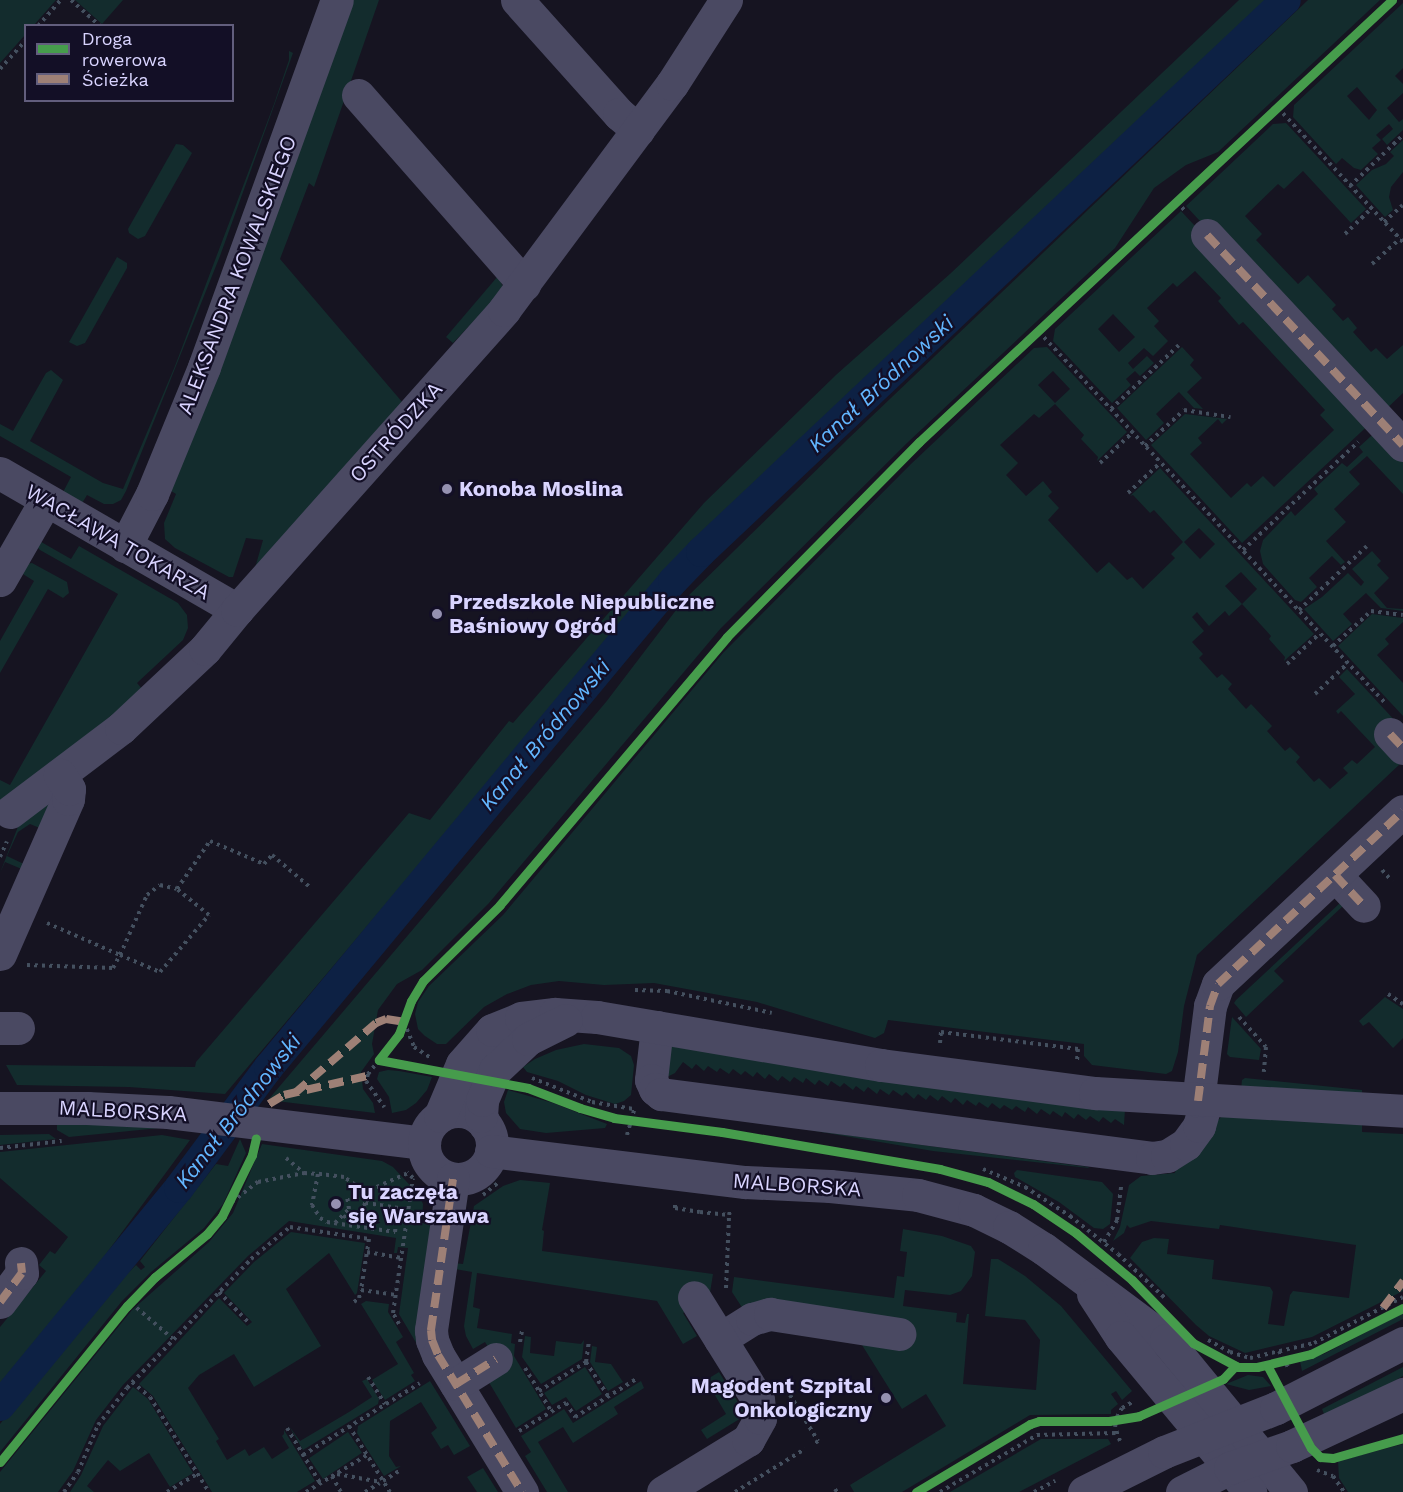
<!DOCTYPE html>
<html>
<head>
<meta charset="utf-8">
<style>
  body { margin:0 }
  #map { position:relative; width:1403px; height:1492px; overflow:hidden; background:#161421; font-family:"Work Sans",sans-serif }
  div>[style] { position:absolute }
  .green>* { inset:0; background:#132c2d; transform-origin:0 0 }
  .canal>* { height:30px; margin:-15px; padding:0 15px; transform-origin:15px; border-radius:15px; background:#0d2144 }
  .path>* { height:4px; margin-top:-2px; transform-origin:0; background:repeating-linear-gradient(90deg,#44505f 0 3px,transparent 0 7.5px) }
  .minor>* { height:33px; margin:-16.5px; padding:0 16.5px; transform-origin:16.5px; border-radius:16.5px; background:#4a4962 }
  .minor>.ring { margin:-16.5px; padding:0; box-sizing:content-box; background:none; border:33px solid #4a4962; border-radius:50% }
  .quiet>* { height:8px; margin-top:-4px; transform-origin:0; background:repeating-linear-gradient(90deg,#9e8076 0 15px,transparent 0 23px) }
  .cycleway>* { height:9px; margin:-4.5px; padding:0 4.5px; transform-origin:4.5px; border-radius:4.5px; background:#469c4c }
  .dots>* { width:16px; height:16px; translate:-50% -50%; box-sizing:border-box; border:3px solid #130f26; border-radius:50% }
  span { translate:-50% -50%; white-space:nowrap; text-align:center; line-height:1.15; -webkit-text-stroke:4.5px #130f26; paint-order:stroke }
  .street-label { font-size:21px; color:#d9d4ff }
  .poi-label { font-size:21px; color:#d9d4ff; font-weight:700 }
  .left { translate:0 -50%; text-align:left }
  .right { translate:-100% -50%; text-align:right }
  .water-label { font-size:22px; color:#62b6ff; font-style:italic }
  .legend { position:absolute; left:24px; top:24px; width:210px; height:78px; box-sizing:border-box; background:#130f26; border:2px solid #625e7d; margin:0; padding:8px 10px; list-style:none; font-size:18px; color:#d9d4ff }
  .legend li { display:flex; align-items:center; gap:12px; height:30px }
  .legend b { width:30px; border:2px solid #625e7d }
</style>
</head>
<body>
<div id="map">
  <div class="green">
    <div style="clip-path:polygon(0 0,56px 0,34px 25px,26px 26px,25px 35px,0 63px)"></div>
    <div style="clip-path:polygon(75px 0,123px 0,102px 24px)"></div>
    <div style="clip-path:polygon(350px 0,379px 0,314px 187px,309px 183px,280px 259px,403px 403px,255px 568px,263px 540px,246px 538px,233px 577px,229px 577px,175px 548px,165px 539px,164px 523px,176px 494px,168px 489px)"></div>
    <div style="clip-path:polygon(1239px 0,1270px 0,671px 567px,225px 1094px,129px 1087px,17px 1085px,6px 1065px,195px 1067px,196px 1062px,409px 813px,430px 820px,509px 721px,513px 723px,704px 503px,837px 374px,951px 273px)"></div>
    <div style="clip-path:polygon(1308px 0,1380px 0,1218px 152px,1186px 165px,1154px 188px,1115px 248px,907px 443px,721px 628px,489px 903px,422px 970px,397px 984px,378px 1010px,372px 1044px,374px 1054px,361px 1072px,363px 1089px,373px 1103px,375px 1113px,268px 1100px,606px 702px,683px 601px,849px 438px)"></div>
    <div style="clip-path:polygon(evenodd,1403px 3px,1403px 68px,1395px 76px,1403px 84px,1403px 93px,1387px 108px,1399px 122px,1403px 119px,1403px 130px,1387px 145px,1382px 139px,1393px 129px,1389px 124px,1376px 135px,1381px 140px,1372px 148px,1378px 154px,1361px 170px,1354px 168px,1342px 158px,1336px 164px,1293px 117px,1294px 105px,1403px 3px,1357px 87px,1377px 110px,1369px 120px,1347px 96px,1357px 87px)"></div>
    <div style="clip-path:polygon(289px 51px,293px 53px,220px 256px,126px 491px,121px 500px,113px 504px,104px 504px,87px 495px,81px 505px,62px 494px,71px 477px,0 436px,0 424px,13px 431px,46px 373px,51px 370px,63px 380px,30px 441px,103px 483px,123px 489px,175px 366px,274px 104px,289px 60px)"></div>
    <div style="clip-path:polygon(1286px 123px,1366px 209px,1351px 223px,1303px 171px,1284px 189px,1278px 184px,1245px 216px,1262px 234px,1256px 240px,1298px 284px,1308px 275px,1336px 305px,1332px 309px,1343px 321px,1348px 317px,1357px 328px,1353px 332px,1371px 352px,1376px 348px,1387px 359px,1403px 345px,1403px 393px,1380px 415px,1186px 206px,1273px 124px)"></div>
    <div style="clip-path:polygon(1403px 140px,1403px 172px,1391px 187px,1389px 197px,1393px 210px,1385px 217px,1356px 185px,1372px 170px,1386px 164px,1394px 156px,1390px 152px)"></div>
    <div style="clip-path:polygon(176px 144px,183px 145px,192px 153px,145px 236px,138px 239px,129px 233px,128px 229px)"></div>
    <div style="clip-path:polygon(evenodd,1181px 211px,1375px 419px,1242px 543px,1151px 445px,1185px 414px,1227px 419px,1222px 424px,1218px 419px,1198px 438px,1202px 443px,1190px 454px,1231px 498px,1247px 483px,1251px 487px,1263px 476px,1274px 487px,1334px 430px,1320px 415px,1325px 410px,1243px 322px,1239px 325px,1218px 301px,1221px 298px,1195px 271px,1177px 287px,1173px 283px,1147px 308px,1159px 321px,1154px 326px,1168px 341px,1153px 356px,1144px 348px,1128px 363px,1133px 369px,1147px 356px,1154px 363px,1140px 376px,1135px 371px,1126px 379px,1131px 385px,1112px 403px,1053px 341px,1055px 329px,1181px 211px,1113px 314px,1135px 337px,1119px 352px,1098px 329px,1113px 314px)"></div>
    <div style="clip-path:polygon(117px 257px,127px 263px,127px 268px,85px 343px,77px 346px,69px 342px)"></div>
    <div style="clip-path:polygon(498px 276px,504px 289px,453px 343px,446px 337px)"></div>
    <div style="clip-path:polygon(evenodd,1047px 347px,1127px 432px,1097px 461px,1098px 457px,1081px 439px,1084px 435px,1055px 404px,1039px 418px,1034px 414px,1000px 445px,1018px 463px,1006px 475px,1026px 496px,1043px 481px,1052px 492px,1048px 496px,1059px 508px,1048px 520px,1097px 573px,1109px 562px,1127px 580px,1132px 577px,1143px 589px,1175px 558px,1171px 554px,1183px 542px,1154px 510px,1150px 513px,1133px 495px,1130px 496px,1160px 468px,1314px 634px,1284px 661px,1285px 657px,1269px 639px,1271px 636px,1242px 604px,1229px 616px,1225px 611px,1209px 626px,1197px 612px,1192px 617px,1204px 631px,1192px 642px,1203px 654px,1199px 658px,1217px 678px,1222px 674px,1232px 684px,1228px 689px,1246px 709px,1251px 704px,1272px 726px,1267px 731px,1285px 751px,1290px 747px,1300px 757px,1296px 762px,1314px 782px,1319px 778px,1330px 789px,1348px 773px,1343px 768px,1352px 760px,1357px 764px,1375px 747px,1341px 711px,1338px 714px,1336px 711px,1355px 694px,1339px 677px,1347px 669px,1399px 725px,1381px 743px,1400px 764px,1197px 955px,1184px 1006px,1178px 1052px,1172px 1071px,1166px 1074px,1092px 1065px,1084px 1056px,1084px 1044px,888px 1020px,884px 1033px,875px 1038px,757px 1002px,654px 983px,604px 985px,559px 981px,531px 985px,507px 994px,484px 1007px,446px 1044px,437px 1044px,425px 1036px,418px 1029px,415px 1014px,418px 1002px,429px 986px,503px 915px,723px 653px,911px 464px,1034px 348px,1047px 347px,1053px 371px,1070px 389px,1055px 403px,1038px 385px,1053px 371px,1047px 347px,1199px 528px,1215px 544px,1200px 559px,1184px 542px,1199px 528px,1047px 347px,1241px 572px,1257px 589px,1242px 604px,1225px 586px,1241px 572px)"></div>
    <div style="clip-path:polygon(1182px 347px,1194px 360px,1190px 365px,1202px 378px,1187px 392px,1203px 409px,1194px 408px,1179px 392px,1156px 414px,1164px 423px,1146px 440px,1117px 408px)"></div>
    <div style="clip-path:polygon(1381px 427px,1403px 450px,1403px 494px,1367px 456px,1349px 472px,1360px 484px,1334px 509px,1346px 522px,1326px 541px,1345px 562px,1341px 565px,1332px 556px,1309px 578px,1317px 587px,1301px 602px,1295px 600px,1263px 564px,1260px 551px,1263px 540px,1291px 511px,1295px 516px,1318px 494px,1314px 489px,1342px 463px,1347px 467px,1363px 452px,1359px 447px)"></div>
    <div style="clip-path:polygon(36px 539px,71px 559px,79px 546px,178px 603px,187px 615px,188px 628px,183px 640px,137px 683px,143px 690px,0 807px,0 780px,10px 785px,118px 594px,40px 550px,36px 546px)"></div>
    <div style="clip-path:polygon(1372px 551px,1381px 561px,1377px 565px,1389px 578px,1374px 593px,1387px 608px,1403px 609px,1403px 611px,1381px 608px,1366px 593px,1343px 614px,1352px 624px,1333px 641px,1304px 609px,1322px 597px,1348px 573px,1361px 586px,1364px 582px,1352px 569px)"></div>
    <div style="clip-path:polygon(32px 563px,67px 582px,69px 593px,63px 598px,48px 589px,0 673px,0 641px,34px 581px,18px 571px,27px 564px)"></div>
    <div style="clip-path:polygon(1372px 614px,1403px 618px,1403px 622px,1385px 639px,1389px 644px,1377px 655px,1403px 683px,1403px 716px,1338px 646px)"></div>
    <div style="clip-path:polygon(51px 800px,42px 829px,30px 824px,18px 832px,7px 856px,26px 865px,24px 870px,5px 862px,0 873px,19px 824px)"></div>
    <div style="clip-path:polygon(1341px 902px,1344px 905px,1274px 971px,1284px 981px,1246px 1017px,1234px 1003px,1236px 1000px)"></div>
    <div style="clip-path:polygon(1385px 997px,1403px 1009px,1403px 1038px,1393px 1048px,1369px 1022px,1363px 1026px,1359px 1021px)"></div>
    <div style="clip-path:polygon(1232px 1017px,1261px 1049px,1259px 1060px,1230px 1057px,1227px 1054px)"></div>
    <div style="clip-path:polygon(584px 1044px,619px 1048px,631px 1056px,634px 1065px,631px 1095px,624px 1101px,615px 1104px,586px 1095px,558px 1081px,527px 1072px,523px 1067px,535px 1059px,556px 1050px)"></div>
    <div style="clip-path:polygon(669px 1046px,945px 1088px,1125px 1109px,1124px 1125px,1115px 1119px,1111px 1123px,1103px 1117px,1099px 1122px,1090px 1116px,1086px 1120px,1078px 1114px,1074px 1119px,1065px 1112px,1062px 1117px,1053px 1111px,1050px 1115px,1041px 1109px,1037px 1114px,1028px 1107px,1025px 1112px,1016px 1106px,1012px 1110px,1004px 1105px,1000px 1109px,992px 1103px,988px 1108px,979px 1102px,976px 1106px,967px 1100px,963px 1105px,955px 1098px,951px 1103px,942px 1096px,938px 1101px,930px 1095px,926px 1100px,918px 1094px,914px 1099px,906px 1092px,902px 1096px,893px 1090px,889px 1095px,880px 1089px,877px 1094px,868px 1087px,864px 1092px,856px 1086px,853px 1090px,844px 1083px,840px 1087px,831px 1081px,828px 1086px,819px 1080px,815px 1085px,806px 1078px,803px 1083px,794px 1077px,790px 1082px,782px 1076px,778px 1081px,769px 1074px,765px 1079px,757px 1072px,753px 1077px,745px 1071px,741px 1075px,733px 1069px,729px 1074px,720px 1068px,717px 1072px,708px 1066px,704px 1071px,696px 1064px,692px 1069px,683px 1062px,675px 1073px,667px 1077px)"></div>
    <div style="clip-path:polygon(388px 1070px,399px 1071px,432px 1077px,427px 1090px,416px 1103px,406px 1110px,392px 1113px,389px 1097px,377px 1079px,379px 1072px)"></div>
    <div style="clip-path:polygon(1245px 1078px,1362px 1090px,1362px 1095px,1241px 1090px,1242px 1080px)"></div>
    <div style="clip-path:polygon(508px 1090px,553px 1103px,607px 1124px,605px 1128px,546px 1133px,520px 1129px,506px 1113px,504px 1102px)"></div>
    <div style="clip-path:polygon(1222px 1116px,1362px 1124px,1362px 1132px,1403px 1134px,1403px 1291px,1312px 1337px,1245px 1353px,1209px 1336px,1196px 1325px,1130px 1258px,1142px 1242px,1154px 1238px,1169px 1239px,1167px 1254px,1214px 1260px,1212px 1279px,1270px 1287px,1273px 1292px,1268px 1324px,1284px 1326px,1290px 1295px,1293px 1291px,1349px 1298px,1356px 1245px,1220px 1225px,1219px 1229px,1151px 1221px,1130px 1228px,1127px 1225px,1124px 1233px,1113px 1241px,1120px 1227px,1129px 1185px,1141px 1176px,1175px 1173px,1176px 1164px)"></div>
    <div style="clip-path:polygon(57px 1122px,180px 1126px,69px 1137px,57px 1130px)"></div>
    <div style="clip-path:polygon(809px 1130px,1088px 1167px,1089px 1168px,933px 1151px)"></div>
    <div style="clip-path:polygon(49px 1134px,56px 1139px,0 1145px,0 1135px)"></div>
    <div style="clip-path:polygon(162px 1135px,190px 1140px,92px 1273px,0 1385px,0 1327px,46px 1271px,39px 1265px,50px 1251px,55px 1254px,68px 1237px,0 1178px,0 1152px)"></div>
    <div style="clip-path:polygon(240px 1139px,246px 1153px,223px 1204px,204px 1228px,151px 1272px,122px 1301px,0 1452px,0 1424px,101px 1300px,136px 1265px,141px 1270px,145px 1267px,140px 1261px,216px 1164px,228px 1166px)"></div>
    <div style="clip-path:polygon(262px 1144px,382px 1161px,393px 1167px,419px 1195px,423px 1204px,422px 1223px,433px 1224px,421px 1351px,399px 1314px,408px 1248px,398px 1247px,397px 1253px,394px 1253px,396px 1238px,289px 1221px,248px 1256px,123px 1385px,96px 1420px,73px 1471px,58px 1492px,0 1492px,0 1472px,132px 1310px,209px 1242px,233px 1213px)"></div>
    <div style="clip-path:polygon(1017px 1170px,1102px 1182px,1113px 1194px,1110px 1224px,1103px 1229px,1094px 1228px,1059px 1202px,1015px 1177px,1014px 1173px)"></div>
    <div style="clip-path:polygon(520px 1180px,550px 1183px,542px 1230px,544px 1231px,542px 1251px,713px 1274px,709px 1299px,683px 1313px,697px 1336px,683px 1344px,657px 1301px,477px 1273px,473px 1307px,480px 1309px,477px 1328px,512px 1334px,511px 1343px,515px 1344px,514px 1356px,546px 1409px,516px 1428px,487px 1379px,502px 1369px,485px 1342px,473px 1349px,466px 1336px,464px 1326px,472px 1272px,455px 1269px,453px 1263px,463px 1264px,474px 1206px,503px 1186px)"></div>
    <div style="clip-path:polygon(903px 1229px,942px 1236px,971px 1246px,975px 1252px,972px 1276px,961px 1291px,950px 1295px,905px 1290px,903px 1306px,957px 1313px,956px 1322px,965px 1323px,967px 1314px,969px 1314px,963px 1384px,1036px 1390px,1040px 1340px,1025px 1320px,985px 1316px,991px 1259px,998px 1259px,1025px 1276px,1061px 1306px,1132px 1391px,1122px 1400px,1116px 1391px,1111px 1394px,1118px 1404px,1111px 1410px,1111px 1414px,1030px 1415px,902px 1492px,854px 1492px,850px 1485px,946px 1426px,926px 1394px,902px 1409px,857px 1337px,743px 1309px,732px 1292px,734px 1277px,894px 1298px,897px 1276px,904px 1277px,907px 1252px,900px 1251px)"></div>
    <div style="clip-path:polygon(291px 1232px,365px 1243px,357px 1293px,355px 1295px,329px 1253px,286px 1289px,321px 1346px,254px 1387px,234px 1354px,199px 1375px,188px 1388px,219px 1439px,216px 1441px,227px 1460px,245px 1449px,249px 1456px,264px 1447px,272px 1459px,289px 1448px,282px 1436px,284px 1434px,284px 1430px,315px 1481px,297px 1492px,212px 1492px,153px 1396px,139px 1384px,219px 1298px,247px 1326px,252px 1322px,224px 1293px,254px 1262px)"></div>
    <div style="clip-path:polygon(366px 1301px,389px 1304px,388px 1312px,403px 1337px,396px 1342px,414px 1373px,411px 1375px,415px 1381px,385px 1400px,372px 1380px,398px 1364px,361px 1304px)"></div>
    <div style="clip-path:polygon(1403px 1313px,1403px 1319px,1302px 1371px,1300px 1361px,1324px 1354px)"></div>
    <div style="clip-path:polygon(525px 1336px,531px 1337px,530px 1353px,554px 1356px,556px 1341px,581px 1344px,584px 1340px,582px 1359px,541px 1384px,522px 1357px)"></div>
    <div style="clip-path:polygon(592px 1346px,597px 1347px,595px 1362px,611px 1364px,623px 1382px,608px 1391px,590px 1362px)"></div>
    <div style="clip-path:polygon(585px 1367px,602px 1394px,576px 1411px,566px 1397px,552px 1405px,544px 1393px)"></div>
    <div style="clip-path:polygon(1403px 1367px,1403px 1376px,1326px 1419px,1322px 1409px)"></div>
    <div style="clip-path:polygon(719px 1372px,746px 1415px,707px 1439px,701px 1430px,726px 1414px,706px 1380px)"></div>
    <div style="clip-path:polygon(1248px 1375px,1263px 1377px,1271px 1386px,1249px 1390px,1226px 1384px)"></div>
    <div style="clip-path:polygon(367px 1379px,379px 1399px,378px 1404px,303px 1450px,289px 1426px,300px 1441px,349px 1412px,372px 1397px,362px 1381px)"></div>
    <div style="clip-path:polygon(430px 1381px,470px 1446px,454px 1455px,448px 1445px,441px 1449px,431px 1433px,437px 1428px,421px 1402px,390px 1421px,389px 1456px,396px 1467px,401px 1466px,384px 1476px,357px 1433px,358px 1426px)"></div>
    <div style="clip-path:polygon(641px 1381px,644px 1388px,614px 1407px,618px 1414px,573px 1443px,563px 1427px,538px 1442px,568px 1492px,547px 1492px,525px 1456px,531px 1452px,521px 1436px,564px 1409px,573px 1423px)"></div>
    <div style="clip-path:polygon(133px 1387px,148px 1399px,193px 1473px,170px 1487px,149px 1453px,120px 1471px,108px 1460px,87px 1486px,94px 1492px,70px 1492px,81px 1475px,103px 1426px)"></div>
    <div style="left:348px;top:1432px;width:25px;height:47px;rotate:56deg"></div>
    <div style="clip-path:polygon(1041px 1439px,1108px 1439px,1111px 1444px,1019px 1492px,950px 1492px)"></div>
    <div style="clip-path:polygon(1403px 1444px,1403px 1492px,1348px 1492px,1339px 1478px,1338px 1461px)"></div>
    <div style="clip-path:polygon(483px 1468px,498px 1492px,477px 1492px,467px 1477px)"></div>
  </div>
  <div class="canal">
    <div style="left:0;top:1406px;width:282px;rotate:-50.6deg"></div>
    <div style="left:179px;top:1188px;width:151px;rotate:-53.4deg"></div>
    <div style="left:269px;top:1067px;width:632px;rotate:-50.26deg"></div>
    <div style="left:673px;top:581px;width:40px;rotate:-46deg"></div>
    <div style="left:701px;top:552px;width:804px;rotate:-43.34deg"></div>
  </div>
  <div class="path">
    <div style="left:71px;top:0;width:39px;rotate:42deg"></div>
    <div style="left:38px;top:26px;width:35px;rotate:-49deg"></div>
    <div style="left:0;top:69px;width:39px;rotate:-48deg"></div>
    <div style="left:1278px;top:108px;width:183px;rotate:47deg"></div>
    <div style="left:1350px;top:186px;width:74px;rotate:-43.9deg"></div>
    <div style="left:1177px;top:202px;width:15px;rotate:48deg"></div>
    <div style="left:1384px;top:222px;width:25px;rotate:-42deg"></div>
    <div style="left:1345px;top:234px;width:36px;rotate:-44deg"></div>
    <div style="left:1372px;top:264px;width:38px;rotate:-42deg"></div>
    <div style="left:1039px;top:332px;width:509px;rotate:46.99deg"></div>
    <div style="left:1111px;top:409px;width:93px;rotate:-43.3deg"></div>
    <div style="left:1145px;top:446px;width:53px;rotate:-42.7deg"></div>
    <div style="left:1184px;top:410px;width:47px;rotate:8.7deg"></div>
    <div style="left:1100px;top:463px;width:45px;rotate:-43.2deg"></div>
    <div style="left:1128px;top:493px;width:45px;rotate:-43.2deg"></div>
    <div style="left:1243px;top:550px;width:158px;rotate:-43.2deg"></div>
    <div style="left:1299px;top:610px;width:93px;rotate:-43.3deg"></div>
    <div style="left:1333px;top:646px;width:52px;rotate:-42.6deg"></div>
    <div style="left:1371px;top:611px;width:32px;rotate:7deg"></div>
    <div style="left:1287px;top:664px;width:45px;rotate:-43.2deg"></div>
    <div style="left:1315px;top:694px;width:45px;rotate:-43.2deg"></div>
    <div style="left:0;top:857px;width:17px;rotate:-66deg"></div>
    <div style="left:1382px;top:870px;width:15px;rotate:48deg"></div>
    <div style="left:47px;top:923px;width:80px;rotate:23.7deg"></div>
    <div style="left:120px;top:955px;width:66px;rotate:-65.8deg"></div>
    <div style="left:147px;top:895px;width:16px;rotate:-38deg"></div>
    <div style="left:160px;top:885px;width:17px;rotate:13deg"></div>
    <div style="left:177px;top:889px;width:58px;rotate:-55.5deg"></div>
    <div style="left:210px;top:841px;width:59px;rotate:23.1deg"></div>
    <div style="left:264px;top:864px;width:12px;rotate:-48deg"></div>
    <div style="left:272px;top:855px;width:51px;rotate:40.2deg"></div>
    <div style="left:27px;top:965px;width:86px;rotate:2deg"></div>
    <div style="left:113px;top:968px;width:15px;rotate:-62deg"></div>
    <div style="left:120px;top:955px;width:43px;rotate:23deg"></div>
    <div style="left:160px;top:972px;width:75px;rotate:-49.3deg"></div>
    <div style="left:209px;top:915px;width:41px;rotate:-140.9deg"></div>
    <div style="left:635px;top:990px;width:32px;rotate:2deg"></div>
    <div style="left:667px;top:991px;width:107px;rotate:11.8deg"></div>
    <div style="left:1388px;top:994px;width:18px;rotate:34deg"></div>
    <div style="left:1239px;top:1017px;width:40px;rotate:48deg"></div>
    <div style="left:1266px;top:1047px;width:25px;rotate:95deg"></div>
    <div style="left:404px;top:1022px;width:27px;rotate:68deg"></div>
    <div style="left:414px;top:1047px;width:20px;rotate:33deg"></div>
    <div style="left:940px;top:1043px;width:11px;rotate:-85deg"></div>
    <div style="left:941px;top:1032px;width:138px;rotate:7.1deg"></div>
    <div style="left:1078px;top:1049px;width:11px;rotate:95deg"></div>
    <div style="left:379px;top:1060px;width:18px;rotate:128deg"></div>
    <div style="left:368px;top:1074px;width:7px;rotate:106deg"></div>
    <div style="left:366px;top:1081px;width:32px;rotate:55deg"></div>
    <div style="left:532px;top:1078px;width:65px;rotate:21.8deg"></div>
    <div style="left:592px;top:1102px;width:42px;rotate:9.7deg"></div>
    <div style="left:627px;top:1135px;width:26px;rotate:-74deg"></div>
    <div style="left:0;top:1148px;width:62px;rotate:-6.4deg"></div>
    <div style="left:286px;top:1158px;width:23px;rotate:40deg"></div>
    <div style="left:304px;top:1173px;width:14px;rotate:4deg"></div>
    <div style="left:983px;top:1169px;width:46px;rotate:23.2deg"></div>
    <div style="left:1025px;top:1187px;width:54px;rotate:32.8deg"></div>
    <div style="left:1070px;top:1216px;width:61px;rotate:38.4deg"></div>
    <div style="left:1118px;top:1254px;width:66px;rotate:43.2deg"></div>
    <div style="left:363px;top:1193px;width:49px;rotate:-24deg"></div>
    <div style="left:483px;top:1195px;width:19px;rotate:-39deg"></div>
    <div style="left:232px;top:1202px;width:33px;rotate:-38deg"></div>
    <div style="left:258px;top:1182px;width:47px;rotate:-11.1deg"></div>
    <div style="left:675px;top:1205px;width:3px;rotate:90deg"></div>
    <div style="left:675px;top:1208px;width:25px;rotate:9deg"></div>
    <div style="left:700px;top:1212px;width:29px;rotate:6deg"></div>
    <div style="left:729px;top:1215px;width:4px;rotate:-76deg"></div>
    <div style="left:343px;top:1216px;width:9px;rotate:21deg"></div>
    <div style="left:351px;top:1219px;width:13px;rotate:-29deg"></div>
    <div style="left:362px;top:1213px;width:14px;rotate:-73deg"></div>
    <div style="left:366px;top:1200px;width:12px;rotate:-114deg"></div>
    <div style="left:361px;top:1189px;width:21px;rotate:-145deg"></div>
    <div style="left:344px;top:1177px;width:26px;rotate:-173deg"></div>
    <div style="left:318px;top:1174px;width:32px;rotate:101deg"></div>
    <div style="left:312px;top:1205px;width:15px;rotate:58deg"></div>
    <div style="left:320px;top:1218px;width:8px;rotate:30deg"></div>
    <div style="left:327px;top:1222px;width:69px;rotate:8.4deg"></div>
    <div style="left:395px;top:1232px;width:24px;rotate:-83deg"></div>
    <div style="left:398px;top:1208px;width:33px;rotate:-171deg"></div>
    <div style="left:335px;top:1223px;width:20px;rotate:-45deg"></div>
    <div style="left:349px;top:1209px;width:12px;rotate:-99deg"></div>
    <div style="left:1104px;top:1242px;width:26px;rotate:-59deg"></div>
    <div style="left:1117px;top:1220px;width:35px;rotate:-83deg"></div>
    <div style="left:367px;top:1252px;width:35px;rotate:10deg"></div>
    <div style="left:726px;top:1288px;width:73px;rotate:-87.6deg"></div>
    <div style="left:219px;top:1292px;width:42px;rotate:46deg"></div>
    <div style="left:354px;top:1302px;width:6px;rotate:-39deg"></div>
    <div style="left:359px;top:1298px;width:8px;rotate:-76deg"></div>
    <div style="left:131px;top:1303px;width:55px;rotate:40.6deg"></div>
    <div style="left:399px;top:1324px;width:13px;rotate:-119deg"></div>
    <div style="left:393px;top:1313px;width:136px;rotate:-81.6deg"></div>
    <div style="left:413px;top:1178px;width:8px;rotate:-135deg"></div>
    <div style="left:1208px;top:1340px;width:25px;rotate:29deg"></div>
    <div style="left:1230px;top:1352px;width:21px;rotate:17deg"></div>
    <div style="left:1250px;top:1358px;width:66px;rotate:-13.2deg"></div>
    <div style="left:1314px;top:1343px;width:100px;rotate:-27.3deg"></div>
    <div style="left:520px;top:1342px;width:11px;rotate:-80deg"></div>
    <div style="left:1279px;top:1351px;width:18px;rotate:61deg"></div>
    <div style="left:586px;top:1362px;width:21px;rotate:-82deg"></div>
    <div style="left:525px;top:1368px;width:50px;rotate:58.8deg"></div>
    <div style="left:368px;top:1377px;width:32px;rotate:58deg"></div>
    <div style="left:132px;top:1382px;width:23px;rotate:40deg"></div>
    <div style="left:150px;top:1397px;width:112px;rotate:58.2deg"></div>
    <div style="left:539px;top:1391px;width:55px;rotate:-31.7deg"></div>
    <div style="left:586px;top:1362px;width:40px;rotate:57.1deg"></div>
    <div style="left:790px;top:1395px;width:54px;rotate:58.7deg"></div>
    <div style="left:818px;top:1441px;width:5px;rotate:143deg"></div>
    <div style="left:349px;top:1426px;width:78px;rotate:58.2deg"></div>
    <div style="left:287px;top:1428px;width:64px;rotate:59deg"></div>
    <div style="left:519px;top:1431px;width:55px;rotate:-30.8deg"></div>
    <div style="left:566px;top:1403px;width:17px;rotate:57deg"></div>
    <div style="left:575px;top:1417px;width:74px;rotate:-31.8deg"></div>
    <div style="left:1120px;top:1441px;width:15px;rotate:-110deg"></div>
    <div style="left:1115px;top:1427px;width:10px;rotate:-79deg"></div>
    <div style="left:1117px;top:1417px;width:10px;rotate:-61deg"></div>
    <div style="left:1122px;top:1408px;width:14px;rotate:-30deg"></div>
    <div style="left:303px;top:1455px;width:137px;rotate:-31.6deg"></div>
    <div style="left:0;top:1462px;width:201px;rotate:-50.9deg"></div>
    <div style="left:127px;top:1306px;width:40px;rotate:-46deg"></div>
    <div style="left:155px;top:1277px;width:75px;rotate:-40.7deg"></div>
    <div style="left:212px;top:1228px;width:29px;rotate:-54deg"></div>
    <div style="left:229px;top:1205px;width:57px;rotate:-66.1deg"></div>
    <div style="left:1317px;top:1470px;width:17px;rotate:21deg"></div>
    <div style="left:1333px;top:1476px;width:19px;rotate:55deg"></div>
    <div style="left:337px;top:1474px;width:44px;rotate:10.5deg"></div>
    <div style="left:332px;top:1476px;width:18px;rotate:61deg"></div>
    <div style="left:383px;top:1481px;width:22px;rotate:-32deg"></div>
    <div style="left:835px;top:1489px;width:4px;rotate:56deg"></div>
    <div style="left:64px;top:1492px;width:24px;rotate:-55deg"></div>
    <div style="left:78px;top:1472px;width:51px;rotate:-66.9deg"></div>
    <div style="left:98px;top:1425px;width:47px;rotate:-51.9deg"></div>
    <div style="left:127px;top:1388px;width:179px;rotate:-46.1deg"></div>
    <div style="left:251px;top:1259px;width:50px;rotate:-39.4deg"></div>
    <div style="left:290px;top:1227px;width:80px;rotate:8.6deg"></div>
    <div style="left:369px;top:1239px;width:52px;rotate:98.9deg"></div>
    <div style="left:361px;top:1290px;width:35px;rotate:8deg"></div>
    <div style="left:167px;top:1492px;width:35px;rotate:-31deg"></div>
    <div style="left:306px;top:1492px;width:71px;rotate:-31.2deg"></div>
    <div style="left:365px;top:1492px;width:17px;rotate:-31deg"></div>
    <div style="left:735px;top:1492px;width:82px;rotate:-31.6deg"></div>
    <div style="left:940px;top:1492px;width:113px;rotate:-30.4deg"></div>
    <div style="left:1037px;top:1435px;width:79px;rotate:-1.5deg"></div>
    <div style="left:1034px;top:1492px;width:24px;rotate:-28deg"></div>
  </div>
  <div class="minor">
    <div style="left:517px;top:0;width:153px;rotate:48.2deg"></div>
    <div style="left:619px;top:114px;width:25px;rotate:40deg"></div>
    <div style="left:358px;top:95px;width:252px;rotate:48.7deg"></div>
    <div style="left:1207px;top:235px;width:287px;rotate:47deg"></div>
    <div style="left:0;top:473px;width:274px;rotate:30deg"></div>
    <div style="left:125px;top:546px;width:59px;rotate:-62.6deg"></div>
    <div style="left:152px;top:494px;width:137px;rotate:-67.7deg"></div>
    <div style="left:204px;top:367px;width:390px;rotate:-70.1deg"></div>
    <div style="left:0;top:580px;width:92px;rotate:-60.1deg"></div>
    <div style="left:1390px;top:734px;width:19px;rotate:47deg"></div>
    <div style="left:10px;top:812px;width:139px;rotate:-37.1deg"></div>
    <div style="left:121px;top:728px;width:115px;rotate:-43.2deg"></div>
    <div style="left:205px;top:649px;width:50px;rotate:-50.6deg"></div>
    <div style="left:237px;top:610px;width:402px;rotate:-48.3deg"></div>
    <div style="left:504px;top:310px;width:282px;rotate:-53.4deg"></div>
    <div style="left:672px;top:84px;width:100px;rotate:-57.3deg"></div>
    <div style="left:1335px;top:875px;width:42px;rotate:46.9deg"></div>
    <div style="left:0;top:954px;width:169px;rotate:-66.3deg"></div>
    <div style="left:68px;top:799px;width:10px;rotate:-84deg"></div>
    <div style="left:69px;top:789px;width:17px;rotate:-123deg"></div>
    <div style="left:657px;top:1027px;width:53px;rotate:96.5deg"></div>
    <div style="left:651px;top:1080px;width:10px;rotate:66deg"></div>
    <div style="left:655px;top:1089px;width:8px;rotate:40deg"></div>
    <div style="left:661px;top:1094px;width:495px;rotate:7.4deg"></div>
    <div style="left:1152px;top:1158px;width:15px;rotate:-8deg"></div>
    <div style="left:1167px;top:1156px;width:22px;rotate:-32deg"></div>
    <div style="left:1186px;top:1144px;width:22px;rotate:-54deg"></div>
    <div style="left:1199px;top:1126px;width:26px;rotate:-74deg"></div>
    <div style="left:0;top:1028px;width:18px"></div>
    <div style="left:1198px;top:1101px;width:96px;rotate:-82.8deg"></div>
    <div style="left:1210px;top:1006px;width:23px;rotate:-70deg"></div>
    <div style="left:1218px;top:984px;width:253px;rotate:-43.1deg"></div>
    <div style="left:0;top:1108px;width:87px"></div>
    <div style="left:87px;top:1108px;width:81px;rotate:2.8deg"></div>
    <div style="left:168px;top:1112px;width:258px;rotate:6.9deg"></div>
    <div class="ring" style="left:424px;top:1111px;width:35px;height:35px"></div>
    <div style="left:440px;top:1116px;width:56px;rotate:-67.1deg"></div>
    <div style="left:462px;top:1064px;width:45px;rotate:-48.6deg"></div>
    <div style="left:492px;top:1030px;width:31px;rotate:-22deg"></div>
    <div style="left:521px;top:1018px;width:34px;rotate:-7deg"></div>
    <div style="left:555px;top:1014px;width:42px;rotate:4.1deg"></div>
    <div style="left:597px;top:1017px;width:288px;rotate:9.6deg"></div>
    <div style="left:881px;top:1065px;width:216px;rotate:7.5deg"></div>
    <div style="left:1095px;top:1093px;width:309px;rotate:3.3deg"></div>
    <div style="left:485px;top:1125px;width:10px;rotate:-114deg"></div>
    <div style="left:481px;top:1116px;width:16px;rotate:-86deg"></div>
    <div style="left:482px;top:1100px;width:33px;rotate:-67deg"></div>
    <div style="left:495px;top:1070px;width:45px;rotate:-43.2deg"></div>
    <div style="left:528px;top:1039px;width:42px;rotate:-26.6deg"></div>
    <div style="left:491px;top:1151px;width:256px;rotate:7deg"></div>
    <div style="left:745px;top:1182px;width:85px;rotate:2.7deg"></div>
    <div style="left:830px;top:1186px;width:88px;rotate:5.8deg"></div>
    <div style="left:918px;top:1195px;width:58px;rotate:15deg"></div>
    <div style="left:974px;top:1210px;width:39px;rotate:26deg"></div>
    <div style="left:1009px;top:1227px;width:41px;rotate:32.2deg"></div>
    <div style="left:1044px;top:1249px;width:152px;rotate:36.7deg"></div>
    <div style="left:1166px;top:1340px;width:197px;rotate:50.6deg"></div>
    <div style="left:453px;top:1179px;width:153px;rotate:98.3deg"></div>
    <div style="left:431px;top:1330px;width:10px;rotate:84deg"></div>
    <div style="left:432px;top:1340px;width:16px;rotate:68deg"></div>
    <div style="left:438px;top:1355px;width:161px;rotate:58.5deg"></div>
    <div style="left:1093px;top:1294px;width:51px;rotate:56.9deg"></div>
    <div style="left:1121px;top:1337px;width:202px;rotate:50.2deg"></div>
    <div style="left:0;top:1302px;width:36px;rotate:-53deg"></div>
    <div style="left:22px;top:1273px;width:10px;rotate:-96deg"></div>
    <div style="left:720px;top:1339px;width:38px;rotate:-32deg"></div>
    <div style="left:752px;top:1319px;width:19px;rotate:-16deg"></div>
    <div style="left:770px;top:1314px;width:131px;rotate:8.8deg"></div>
    <div style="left:456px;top:1384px;width:47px;rotate:-32deg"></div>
    <div style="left:663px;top:1492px;width:100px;rotate:-31.5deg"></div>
    <div style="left:748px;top:1440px;width:25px;rotate:-61deg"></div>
    <div style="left:760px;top:1418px;width:18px;rotate:-96deg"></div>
    <div style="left:758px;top:1400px;width:121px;rotate:-121.9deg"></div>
    <div style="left:1084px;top:1492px;width:89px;rotate:-26.6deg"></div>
    <div style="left:1164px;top:1452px;width:120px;rotate:-21.4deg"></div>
    <div style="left:1276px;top:1408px;width:143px;rotate:-27.1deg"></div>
    <div style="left:1182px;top:1492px;width:54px;rotate:-26.6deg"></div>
    <div style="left:1230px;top:1468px;width:66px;rotate:-19.5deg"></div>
    <div style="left:1292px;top:1446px;width:123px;rotate:-25.1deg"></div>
  </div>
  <div class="quiet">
    <div style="left:1207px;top:235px;width:287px;rotate:47deg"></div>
    <div style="left:1390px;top:734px;width:19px;rotate:47deg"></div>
    <div style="left:1335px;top:875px;width:42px;rotate:46.9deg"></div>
    <div style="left:295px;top:1093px;width:107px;rotate:-40.8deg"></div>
    <div style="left:376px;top:1023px;width:11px;rotate:-22deg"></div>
    <div style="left:386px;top:1019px;width:18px;rotate:9deg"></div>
    <div style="left:1198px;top:1101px;width:96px;rotate:-82.8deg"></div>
    <div style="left:1210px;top:1006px;width:23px;rotate:-70deg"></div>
    <div style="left:1218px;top:984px;width:253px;rotate:-43.1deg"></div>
    <div style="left:269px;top:1104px;width:17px;rotate:-31deg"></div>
    <div style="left:284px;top:1095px;width:85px;rotate:-12.9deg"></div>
    <div style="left:453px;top:1179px;width:153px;rotate:98.3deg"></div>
    <div style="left:431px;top:1330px;width:10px;rotate:84deg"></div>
    <div style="left:432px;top:1340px;width:16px;rotate:68deg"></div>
    <div style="left:438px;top:1355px;width:161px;rotate:58.5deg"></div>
    <div style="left:0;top:1302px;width:36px;rotate:-53deg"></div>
    <div style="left:22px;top:1273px;width:10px;rotate:-96deg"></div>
    <div style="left:1383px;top:1308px;width:34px;rotate:-53deg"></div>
    <div style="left:456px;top:1384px;width:47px;rotate:-32deg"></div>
  </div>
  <div class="cycleway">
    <div style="left:1392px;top:0;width:647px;rotate:136.94deg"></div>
    <div style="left:919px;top:442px;width:274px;rotate:134.6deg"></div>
    <div style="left:727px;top:637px;width:351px;rotate:130.3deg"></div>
    <div style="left:500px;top:905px;width:108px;rotate:135.4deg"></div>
    <div style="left:423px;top:981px;width:23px;rotate:121deg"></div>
    <div style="left:411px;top:1001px;width:35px;rotate:110deg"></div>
    <div style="left:399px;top:1034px;width:33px;rotate:128deg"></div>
    <div style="left:379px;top:1060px;width:152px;rotate:10.6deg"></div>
    <div style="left:528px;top:1088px;width:56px;rotate:21deg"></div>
    <div style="left:580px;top:1108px;width:35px;rotate:16deg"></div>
    <div style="left:614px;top:1118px;width:109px;rotate:7.4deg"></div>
    <div style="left:722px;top:1132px;width:221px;rotate:9.6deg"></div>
    <div style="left:940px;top:1169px;width:50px;rotate:15.2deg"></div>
    <div style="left:988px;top:1182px;width:50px;rotate:26.1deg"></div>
    <div style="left:1033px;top:1204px;width:52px;rotate:34deg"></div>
    <div style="left:1076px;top:1233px;width:73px;rotate:40deg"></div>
    <div style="left:1132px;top:1280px;width:88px;rotate:45.9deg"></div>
    <div style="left:1193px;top:1343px;width:51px;rotate:28.1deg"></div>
    <div style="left:1238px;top:1367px;width:19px"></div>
    <div style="left:1257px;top:1367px;width:56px;rotate:-13.5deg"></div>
    <div style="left:1311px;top:1354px;width:103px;rotate:-26.6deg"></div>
    <div style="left:1267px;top:1365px;width:94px;rotate:62.1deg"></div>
    <div style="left:1311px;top:1448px;width:13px;rotate:45deg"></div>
    <div style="left:1320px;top:1457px;width:13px;rotate:4deg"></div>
    <div style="left:1333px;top:1458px;width:73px;rotate:-15.9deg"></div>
    <div style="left:0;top:1462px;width:201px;rotate:-50.9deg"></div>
    <div style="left:127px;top:1306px;width:40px;rotate:-46deg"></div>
    <div style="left:155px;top:1277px;width:67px;rotate:-39.6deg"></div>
    <div style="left:207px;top:1234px;width:23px;rotate:-50deg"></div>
    <div style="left:222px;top:1216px;width:68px;rotate:-63.8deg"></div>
    <div style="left:252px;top:1155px;width:17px;rotate:-77deg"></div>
    <div style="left:916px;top:1492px;width:133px;rotate:-30.8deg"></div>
    <div style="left:1030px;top:1424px;width:9px;rotate:-18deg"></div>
    <div style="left:1039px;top:1421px;width:70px"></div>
    <div style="left:1109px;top:1421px;width:30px;rotate:-9deg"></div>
    <div style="left:1139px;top:1416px;width:92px;rotate:-23.8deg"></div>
    <div style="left:1223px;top:1379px;width:18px;rotate:-47deg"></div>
  </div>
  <div class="dots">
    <div style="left:447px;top:489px;background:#9591b1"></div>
    <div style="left:437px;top:614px;background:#9591b1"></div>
    <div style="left:336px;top:1204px;background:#9591b1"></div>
    <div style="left:886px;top:1398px;background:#9591b1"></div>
  </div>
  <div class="street-label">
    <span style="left:237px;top:275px;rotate:-69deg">ALEKSANDRA KOWALSKIEGO</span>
    <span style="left:396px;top:432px;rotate:-48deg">OSTRÓDZKA</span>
    <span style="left:118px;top:542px;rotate:30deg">WACŁAWA TOKARZA</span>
    <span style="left:123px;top:1111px;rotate:3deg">MALBORSKA</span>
    <span style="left:797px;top:1185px;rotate:4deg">MALBORSKA</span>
  </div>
  <div class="poi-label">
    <span class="left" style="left:459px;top:489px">Konoba Moslina</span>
    <span class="left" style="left:449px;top:614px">Przedszkole Niepubliczne<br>Baśniowy Ogród</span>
    <span class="left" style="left:348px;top:1204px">Tu zaczęła<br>się Warszawa</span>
    <span class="right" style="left:872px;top:1398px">Magodent Szpital<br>Onkologiczny</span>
  </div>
  <div class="water-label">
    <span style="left:881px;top:384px;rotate:-43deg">Kanał Bródnowski</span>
    <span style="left:545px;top:735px;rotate:-50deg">Kanał Bródnowski</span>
    <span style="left:238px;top:1111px;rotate:-52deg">Kanał Bródnowski</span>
  </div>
  <ul class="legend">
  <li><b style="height:8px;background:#469c4c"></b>Droga rowerowa</li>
  <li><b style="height:8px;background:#9e8076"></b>Ścieżka</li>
  </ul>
</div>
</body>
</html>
